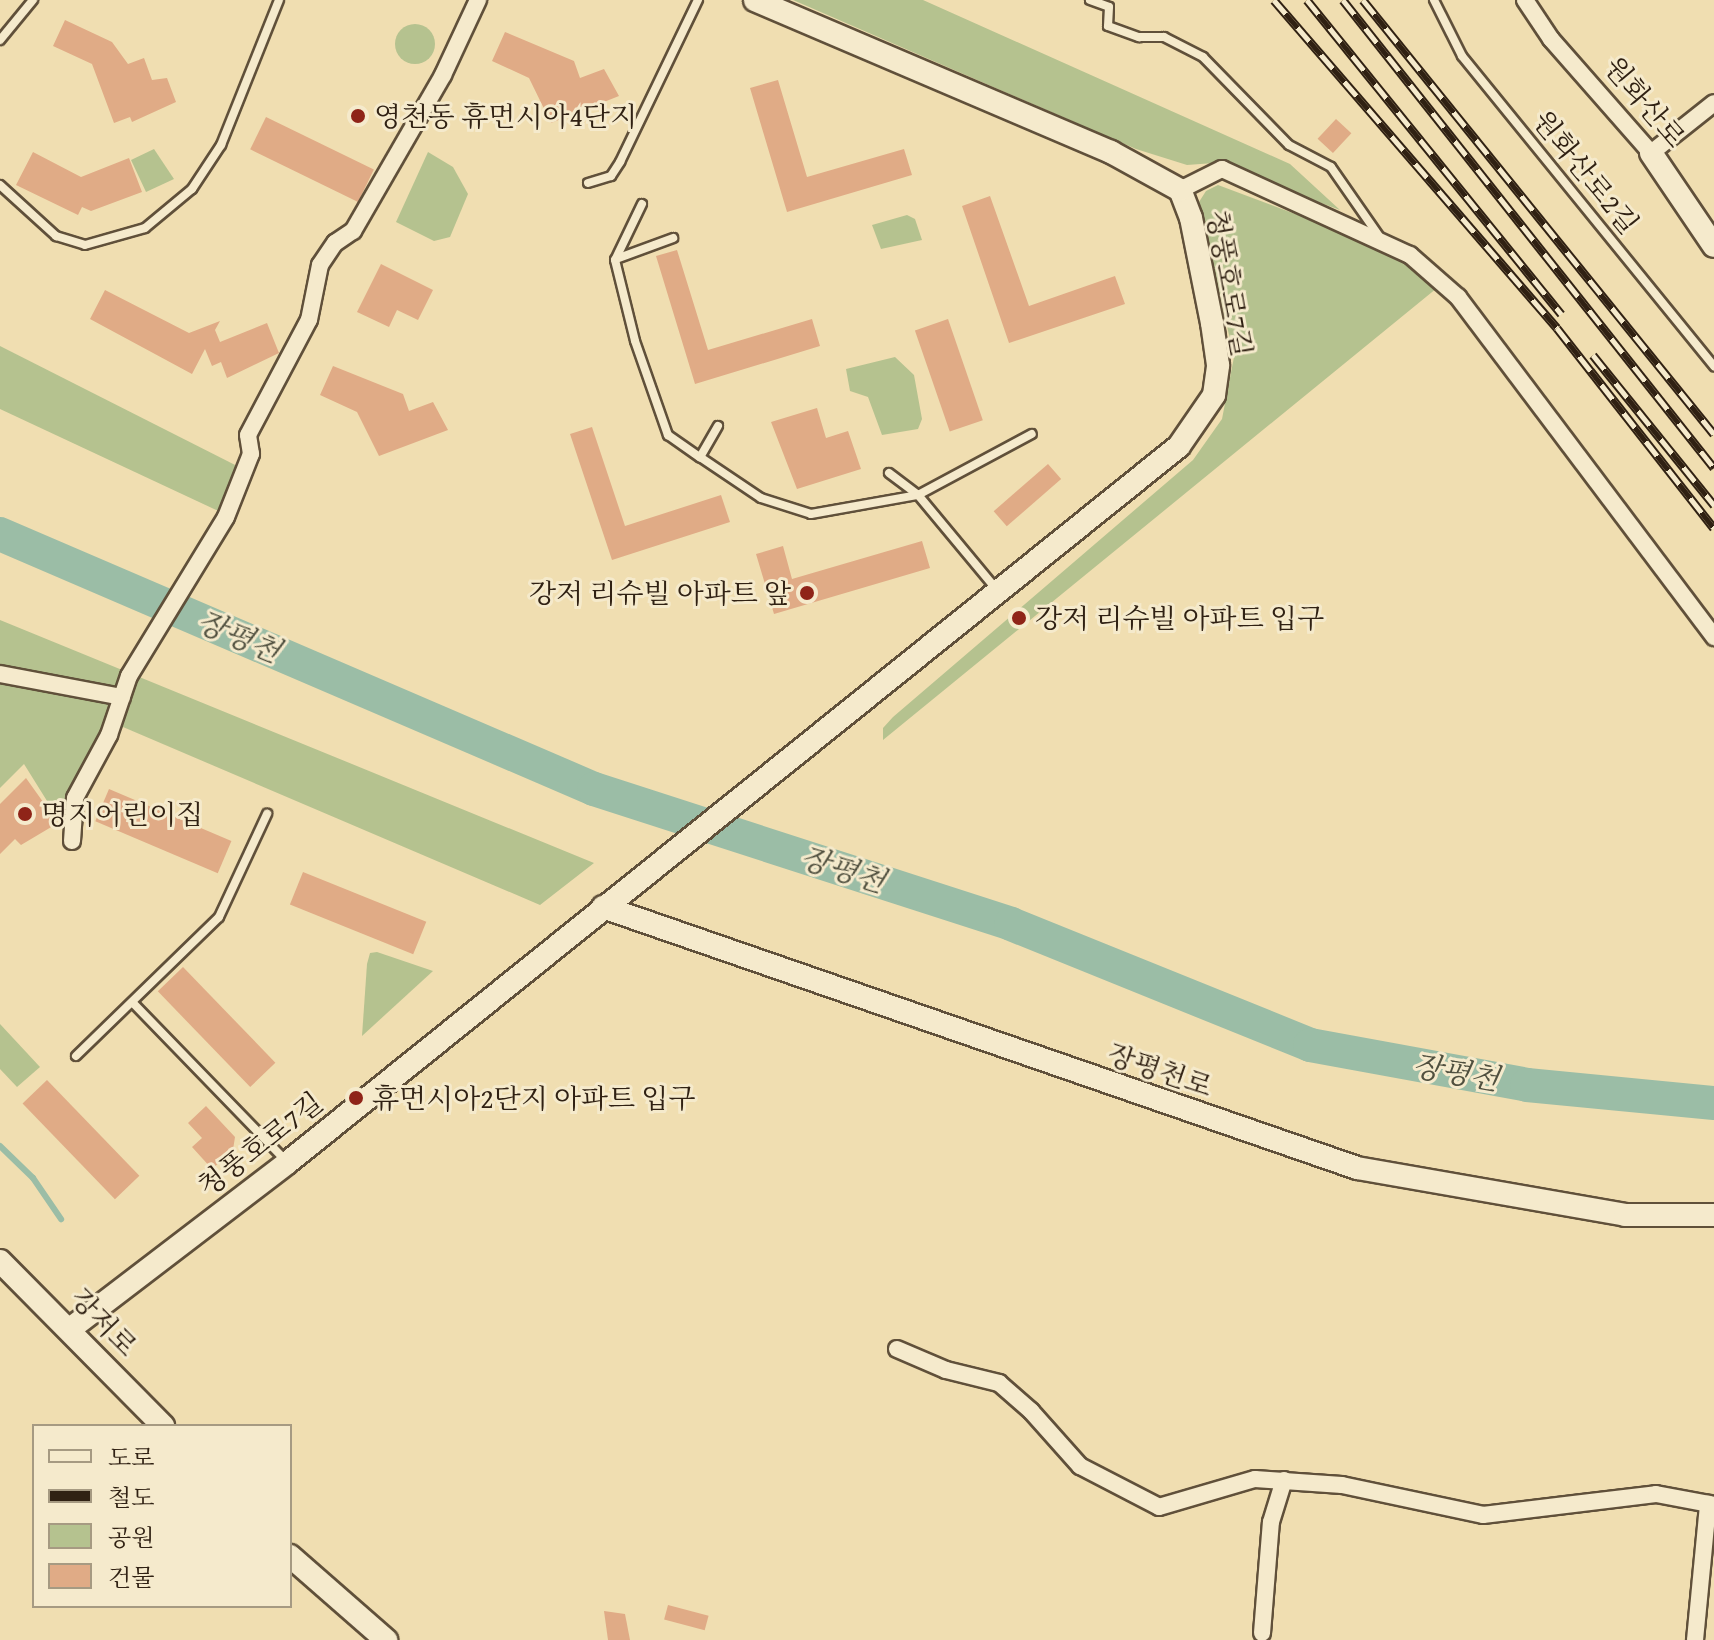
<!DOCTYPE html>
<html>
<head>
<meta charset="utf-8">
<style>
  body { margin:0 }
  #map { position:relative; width:1714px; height:1640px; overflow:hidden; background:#f0deb1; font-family:"Gentium Book Plus","Noto Serif KR",serif }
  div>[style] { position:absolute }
  .green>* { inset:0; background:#b5c28f }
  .round { border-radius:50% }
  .stream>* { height:6px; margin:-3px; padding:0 3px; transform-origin:3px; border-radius:3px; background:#9bbda6 }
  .river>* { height:34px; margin:-17px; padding:0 17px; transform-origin:17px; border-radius:17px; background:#9bbda6 }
  .building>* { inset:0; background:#e0ab86; transform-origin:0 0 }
  .roads { filter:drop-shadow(2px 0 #60503a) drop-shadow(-2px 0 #60503a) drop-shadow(0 2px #60503a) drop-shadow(0 -2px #60503a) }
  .lane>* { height:8px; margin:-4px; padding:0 4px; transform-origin:4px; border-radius:4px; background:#f5eacc }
  .street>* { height:16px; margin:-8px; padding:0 8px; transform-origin:8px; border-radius:8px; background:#f5eacc }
  .secondary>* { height:22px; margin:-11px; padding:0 11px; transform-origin:11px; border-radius:11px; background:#f5eacc }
  .rail>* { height:9px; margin-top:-4.5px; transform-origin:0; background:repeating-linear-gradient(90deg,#f5eacc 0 18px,#302113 0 36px); box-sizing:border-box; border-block:2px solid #302113 }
  .dots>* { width:22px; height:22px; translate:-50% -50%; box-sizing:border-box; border:4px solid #f5eacc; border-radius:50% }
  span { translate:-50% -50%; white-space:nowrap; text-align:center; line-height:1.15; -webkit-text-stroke:6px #f5eacc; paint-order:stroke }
  .street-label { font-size:28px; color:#302113 }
  .poi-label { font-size:28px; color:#302113 }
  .left { translate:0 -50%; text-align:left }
  .right { translate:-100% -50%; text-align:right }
  .water-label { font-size:30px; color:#50503f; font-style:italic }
  .legend { position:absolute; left:32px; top:1424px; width:260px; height:184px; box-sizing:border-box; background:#f5eacc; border:2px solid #a69a82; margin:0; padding:10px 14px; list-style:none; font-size:24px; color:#302113 }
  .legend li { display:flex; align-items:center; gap:16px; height:40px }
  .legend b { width:40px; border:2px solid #a69a82 }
</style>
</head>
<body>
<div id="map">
  <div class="green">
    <div style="clip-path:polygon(793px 0,923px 0,1290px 164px,1340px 210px,1214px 163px,1187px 165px,1136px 149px)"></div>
    <div class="round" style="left:395px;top:24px;width:40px;height:40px"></div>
    <div style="clip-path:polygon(154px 149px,174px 179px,146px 192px,131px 160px)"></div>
    <div style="clip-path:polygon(428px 152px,453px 167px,468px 194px,450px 237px,434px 241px,396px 222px)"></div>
    <div style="clip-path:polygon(1218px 185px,1396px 252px,1437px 288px,883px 740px,883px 728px,893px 717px,1193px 460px,1222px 419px,1234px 357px,1199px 202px,1206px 191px)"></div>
    <div style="clip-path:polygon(907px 215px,915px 219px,922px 240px,881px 249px,872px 225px)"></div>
    <div style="clip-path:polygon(0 346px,247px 471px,229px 516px,0 409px)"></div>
    <div style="clip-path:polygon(895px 357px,914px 375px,922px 419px,918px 429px,882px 435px,868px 397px,850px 391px,846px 369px)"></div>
    <div style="clip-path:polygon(0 620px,594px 863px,540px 905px,123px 727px,67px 833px,24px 764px,0 788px)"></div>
    <div style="clip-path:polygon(377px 952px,433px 971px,362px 1036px,367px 964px,370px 953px)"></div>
    <div style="clip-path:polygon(0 1024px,40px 1067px,17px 1087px,0 1069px)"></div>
  </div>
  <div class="stream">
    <div style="left:0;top:1146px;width:46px;rotate:44.1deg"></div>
    <div style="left:33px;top:1178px;width:50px;rotate:55.7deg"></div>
  </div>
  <div class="river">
    <div style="left:0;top:534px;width:646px;rotate:23.23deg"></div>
    <div style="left:594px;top:789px;width:438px;rotate:17.9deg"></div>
    <div style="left:1011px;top:924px;width:323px;rotate:22deg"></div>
    <div style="left:1310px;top:1045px;width:221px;rotate:10.4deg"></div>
    <div style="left:1527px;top:1085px;width:188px;rotate:5.5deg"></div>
  </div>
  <div class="building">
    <div style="clip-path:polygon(65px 20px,112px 42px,128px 64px,144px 58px,152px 80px,167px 78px,176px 102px,132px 122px,130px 117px,114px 123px,92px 64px,53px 46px)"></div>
    <div style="clip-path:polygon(505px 32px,574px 61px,580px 78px,604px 69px,619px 96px,551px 123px,529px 78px,492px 61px)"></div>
    <div style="clip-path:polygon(778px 80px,807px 177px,904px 149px,912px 175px,787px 212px,750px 88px)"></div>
    <div style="left:266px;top:117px;width:120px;height:36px;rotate:26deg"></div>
    <div style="left:1336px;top:119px;width:21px;height:27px;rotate:43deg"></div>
    <div style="clip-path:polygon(33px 152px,81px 177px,129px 158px,142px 192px,91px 211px,82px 207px,78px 215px,16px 185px)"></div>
    <div style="clip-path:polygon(990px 196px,1029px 306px,1115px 276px,1125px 304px,1009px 343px,962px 206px)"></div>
    <div style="clip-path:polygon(677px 250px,708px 350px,812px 319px,820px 346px,695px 384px,656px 256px)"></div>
    <div style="clip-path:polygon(381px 264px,433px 290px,418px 320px,397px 310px,389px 327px,357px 312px)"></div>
    <div style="clip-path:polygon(105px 290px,189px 333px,220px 321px,215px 330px,220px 342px,267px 323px,279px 353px,227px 378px,221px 362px,212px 366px,205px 349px,192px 374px,90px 319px)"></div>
    <div style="left:948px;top:319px;width:107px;height:35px;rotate:71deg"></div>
    <div style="clip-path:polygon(333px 366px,403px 394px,409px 411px,433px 402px,448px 430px,379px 456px,357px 412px,320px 395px)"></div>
    <div style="clip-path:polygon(817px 408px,826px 438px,848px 431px,861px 469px,797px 489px,771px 422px)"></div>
    <div style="clip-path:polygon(592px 427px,625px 526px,721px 495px,730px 522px,612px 560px,570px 434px)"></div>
    <div style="left:1048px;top:464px;width:20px;height:72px;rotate:49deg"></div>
    <div style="clip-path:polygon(922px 541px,930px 568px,774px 614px,756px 554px,783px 546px,792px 579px)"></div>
    <div style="clip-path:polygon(26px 778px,58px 823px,21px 845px,15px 839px,0 854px,0 804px)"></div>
    <div style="left:109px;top:789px;width:133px;height:35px;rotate:23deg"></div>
    <div style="left:303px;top:872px;width:133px;height:35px;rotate:22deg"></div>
    <div style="left:183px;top:967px;width:133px;height:35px;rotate:46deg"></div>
    <div style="left:47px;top:1080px;width:133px;height:34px;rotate:46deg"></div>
    <div style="clip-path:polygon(206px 1106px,235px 1137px,233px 1150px,212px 1169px,192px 1147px,202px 1138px,188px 1123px)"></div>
    <div style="left:668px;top:1605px;width:42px;height:15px;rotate:15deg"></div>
    <div style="clip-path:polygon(604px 1611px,625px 1614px,630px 1640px,608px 1640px)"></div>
  </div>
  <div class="roads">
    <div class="lane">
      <div style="left:1090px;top:0;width:20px;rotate:20deg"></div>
      <div style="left:1109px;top:7px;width:19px;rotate:93deg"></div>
      <div style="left:1108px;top:26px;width:33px;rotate:20deg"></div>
      <div style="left:1139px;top:37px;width:25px"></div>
      <div style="left:1164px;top:37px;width:44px;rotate:27.1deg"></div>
      <div style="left:1203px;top:57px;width:123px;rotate:45.7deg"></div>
      <div style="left:1289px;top:145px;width:47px;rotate:27.6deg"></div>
      <div style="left:1331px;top:167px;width:84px;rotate:55.2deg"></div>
      <div style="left:1434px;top:0;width:63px;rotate:63.4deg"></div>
      <div style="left:1462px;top:56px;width:400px;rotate:50.9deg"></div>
      <div style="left:0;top:40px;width:52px;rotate:-50.5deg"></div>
      <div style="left:588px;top:183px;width:24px;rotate:-17deg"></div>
      <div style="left:611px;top:176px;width:17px;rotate:-57deg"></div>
      <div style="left:620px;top:162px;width:180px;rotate:-64.3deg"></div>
      <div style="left:0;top:185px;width:76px;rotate:42.3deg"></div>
      <div style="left:56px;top:236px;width:30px;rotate:17deg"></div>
      <div style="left:85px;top:245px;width:62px;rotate:-15.8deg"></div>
      <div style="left:145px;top:228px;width:61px;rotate:-39.7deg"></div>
      <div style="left:192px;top:189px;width:53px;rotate:-56.6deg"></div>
      <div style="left:221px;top:145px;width:156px;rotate:-68.2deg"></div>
      <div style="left:642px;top:204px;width:62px;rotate:115.7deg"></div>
      <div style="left:615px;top:260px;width:83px;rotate:76.1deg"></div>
      <div style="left:635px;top:341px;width:100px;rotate:70.7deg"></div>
      <div style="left:668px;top:435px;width:39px;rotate:35deg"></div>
      <div style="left:616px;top:259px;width:61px;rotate:-20.2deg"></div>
      <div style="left:718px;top:426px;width:36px;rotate:120deg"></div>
      <div style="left:700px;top:457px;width:73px;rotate:33.9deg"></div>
      <div style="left:761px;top:498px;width:52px;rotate:17.7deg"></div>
      <div style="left:811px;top:514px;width:109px;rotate:-10.1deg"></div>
      <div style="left:889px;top:473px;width:36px;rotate:37deg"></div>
      <div style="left:997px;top:590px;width:124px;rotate:-129.7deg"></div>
      <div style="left:918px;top:495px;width:129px;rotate:-28.2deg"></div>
      <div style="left:134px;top:1004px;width:220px;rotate:45.9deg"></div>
      <div style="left:76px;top:1056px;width:199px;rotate:-44.2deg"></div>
      <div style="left:219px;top:917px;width:114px;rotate:-65deg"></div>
    </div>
    <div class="street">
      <div style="left:1525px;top:0;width:47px;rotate:56.3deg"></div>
      <div style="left:1551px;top:39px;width:152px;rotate:48.7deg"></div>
      <div style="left:1651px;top:153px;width:80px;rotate:-38.4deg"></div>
      <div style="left:1180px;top:190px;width:47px;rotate:-26.6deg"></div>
      <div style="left:1222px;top:169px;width:207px;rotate:24.6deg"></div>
      <div style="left:1410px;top:255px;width:64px;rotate:41.2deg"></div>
      <div style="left:1458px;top:297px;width:426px;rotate:53deg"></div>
      <div style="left:0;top:674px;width:124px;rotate:10.7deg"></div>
      <div style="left:72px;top:841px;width:43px;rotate:-86deg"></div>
      <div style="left:75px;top:798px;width:72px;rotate:-61.6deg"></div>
      <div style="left:109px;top:735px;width:62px;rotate:-71.3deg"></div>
      <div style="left:129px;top:676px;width:186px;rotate:-58.6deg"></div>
      <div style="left:226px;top:517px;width:68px;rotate:-68.4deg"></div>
      <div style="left:251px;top:454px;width:19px;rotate:-99deg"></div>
      <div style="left:248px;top:435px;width:130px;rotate:-62.1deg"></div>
      <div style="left:309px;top:320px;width:56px;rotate:-78.7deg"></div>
      <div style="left:320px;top:265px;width:27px;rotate:-56deg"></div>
      <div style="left:335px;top:243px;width:22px;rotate:-34deg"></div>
      <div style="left:353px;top:231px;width:180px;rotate:-60deg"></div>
      <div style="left:443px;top:75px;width:83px;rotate:-65deg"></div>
      <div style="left:897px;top:1349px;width:53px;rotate:23.2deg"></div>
      <div style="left:946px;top:1370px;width:55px;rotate:13.8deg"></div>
      <div style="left:999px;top:1383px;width:43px;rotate:41.2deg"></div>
      <div style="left:1031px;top:1411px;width:74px;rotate:48.3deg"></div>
      <div style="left:1080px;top:1466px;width:89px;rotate:27.4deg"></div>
      <div style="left:1159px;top:1507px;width:100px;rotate:-16.3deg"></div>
      <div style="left:1255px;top:1479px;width:87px;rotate:3.9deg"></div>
      <div style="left:1342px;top:1485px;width:144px;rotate:12deg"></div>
      <div style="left:1483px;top:1515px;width:174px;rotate:-6.9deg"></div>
      <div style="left:1656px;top:1494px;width:59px;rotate:10.7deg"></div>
      <div style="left:1262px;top:1633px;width:111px;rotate:-85.4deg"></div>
      <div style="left:1271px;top:1522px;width:44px;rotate:-72.8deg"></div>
      <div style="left:1695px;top:1640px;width:137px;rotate:-84.5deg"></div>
    </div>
    <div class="secondary">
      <div style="left:1651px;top:153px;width:112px;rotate:55.9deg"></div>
      <div style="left:603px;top:907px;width:798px;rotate:19.09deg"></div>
      <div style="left:1357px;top:1168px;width:272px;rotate:9.9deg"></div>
      <div style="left:1625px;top:1215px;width:89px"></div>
      <div style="left:0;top:1261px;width:232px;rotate:45.3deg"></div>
      <div style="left:70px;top:1329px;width:273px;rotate:-37.4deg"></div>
      <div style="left:287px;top:1163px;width:1144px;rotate:-38.79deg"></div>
      <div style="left:1179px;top:446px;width:62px;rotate:-55.5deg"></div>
      <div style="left:1214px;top:395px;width:30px;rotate:-82deg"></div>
      <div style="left:1218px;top:365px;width:42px;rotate:-98.1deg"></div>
      <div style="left:1212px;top:323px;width:107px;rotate:-101.3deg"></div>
      <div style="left:1191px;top:218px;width:30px;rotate:-111deg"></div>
      <div style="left:1180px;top:190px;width:79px;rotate:-151.2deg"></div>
      <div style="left:1111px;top:152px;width:387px;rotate:-156.9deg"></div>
      <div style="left:290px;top:1556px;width:128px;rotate:41.2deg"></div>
    </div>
  </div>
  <div class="rail">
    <div style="left:1274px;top:0;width:433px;rotate:49.2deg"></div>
    <div style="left:1557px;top:328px;width:254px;rotate:51.9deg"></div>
    <div style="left:1307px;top:0;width:404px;rotate:51deg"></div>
    <div style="left:1343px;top:0;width:597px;rotate:51.59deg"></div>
    <div style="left:1363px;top:0;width:558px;rotate:51.04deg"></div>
    <div style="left:1593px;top:355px;width:193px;rotate:51.1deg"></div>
  </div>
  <div class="dots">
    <div style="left:358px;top:116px;background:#8f2418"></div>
    <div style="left:807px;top:593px;background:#8f2418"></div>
    <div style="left:1019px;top:618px;background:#8f2418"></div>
    <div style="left:25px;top:814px;background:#8f2418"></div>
    <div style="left:356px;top:1098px;background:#8f2418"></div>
  </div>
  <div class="street-label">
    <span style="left:1645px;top:102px;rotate:50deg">원화산로</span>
    <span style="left:1586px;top:172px;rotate:51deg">원화산로2길</span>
    <span style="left:1230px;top:283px;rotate:80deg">청풍호로7길</span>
    <span style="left:1160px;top:1070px;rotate:19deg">장평천로</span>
    <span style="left:260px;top:1144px;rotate:-38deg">청풍호로7길</span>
    <span style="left:104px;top:1322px;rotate:46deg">강저로</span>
  </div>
  <div class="poi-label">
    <span class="left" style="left:374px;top:116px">영천동 휴먼시아4단지</span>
    <span class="right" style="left:791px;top:593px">강저 리슈빌 아파트 앞</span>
    <span class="left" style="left:1035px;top:618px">강저 리슈빌 아파트 입구</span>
    <span class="left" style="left:41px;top:814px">명지어린이집</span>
    <span class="left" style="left:372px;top:1098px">휴먼시아2단지 아파트 입구</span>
  </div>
  <div class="water-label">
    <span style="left:239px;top:636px;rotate:23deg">장평천</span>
    <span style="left:843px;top:869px;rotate:18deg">장평천</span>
    <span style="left:1456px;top:1072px;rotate:10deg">장평천</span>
  </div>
  <ul class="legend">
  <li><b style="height:10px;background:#f5eacc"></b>도로</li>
  <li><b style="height:10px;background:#302113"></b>철도</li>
  <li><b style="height:22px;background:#b5c28f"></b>공원</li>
  <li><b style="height:22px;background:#e0ab86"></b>건물</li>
  </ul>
</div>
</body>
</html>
